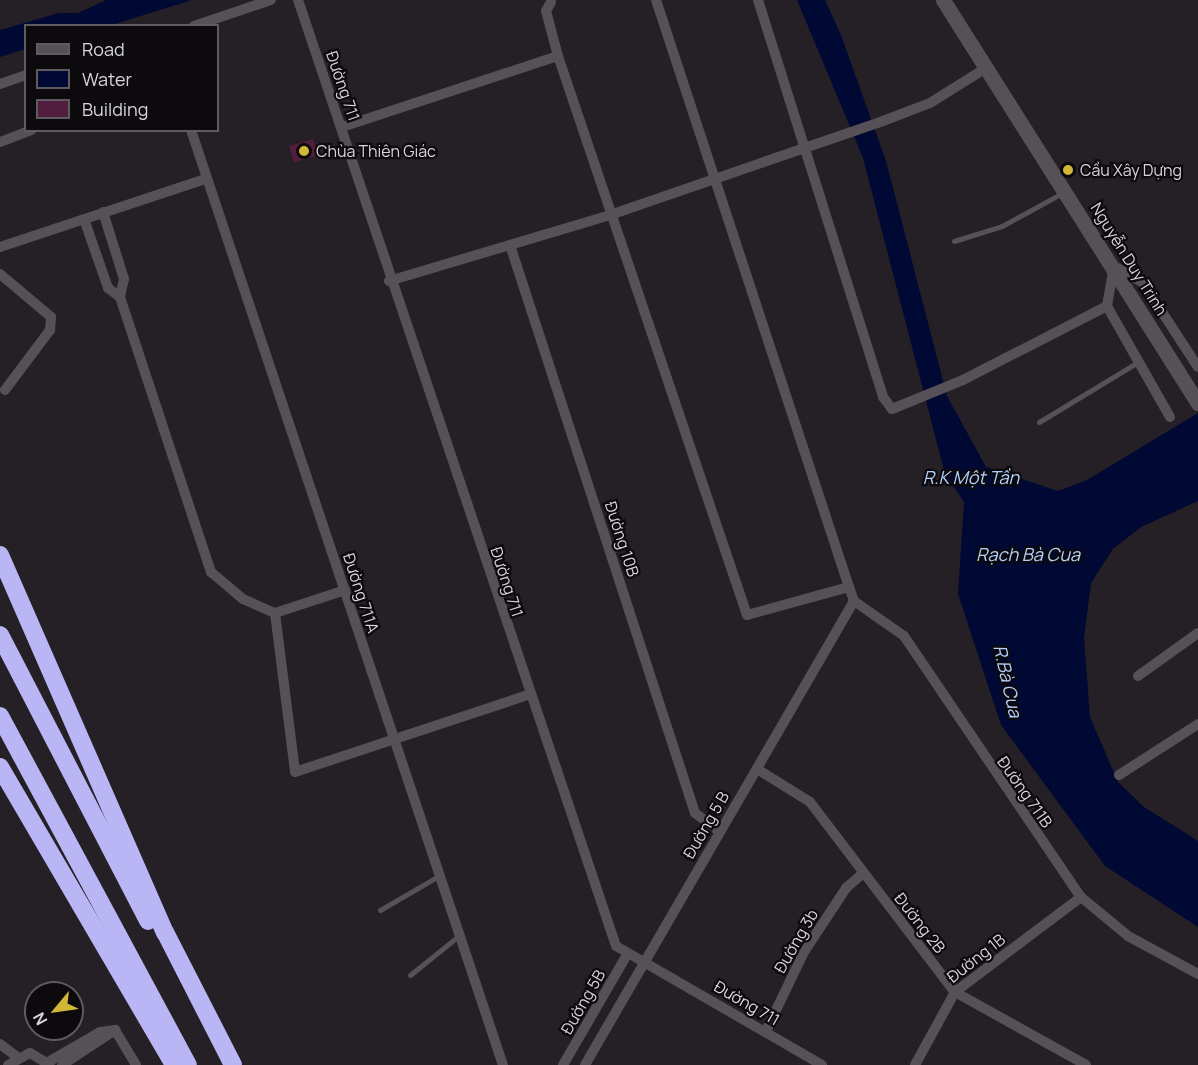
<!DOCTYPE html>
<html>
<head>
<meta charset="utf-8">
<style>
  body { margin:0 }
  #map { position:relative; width:1198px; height:1065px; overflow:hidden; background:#242025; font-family:Manrope,sans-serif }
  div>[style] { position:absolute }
  .water>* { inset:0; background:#000934 }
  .building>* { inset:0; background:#521e3f; transform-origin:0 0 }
  .lane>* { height:5px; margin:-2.5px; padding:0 2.5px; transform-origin:2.5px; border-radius:2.5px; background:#555157 }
  .street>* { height:10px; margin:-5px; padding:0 5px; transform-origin:5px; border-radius:5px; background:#555157 }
  .secondary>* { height:15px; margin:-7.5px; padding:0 7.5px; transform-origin:7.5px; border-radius:7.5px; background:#555157 }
  .highway>* { height:18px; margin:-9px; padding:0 9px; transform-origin:9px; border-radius:9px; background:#bab5f4 }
  .dots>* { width:16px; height:16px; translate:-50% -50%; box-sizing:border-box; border:3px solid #0c0a0d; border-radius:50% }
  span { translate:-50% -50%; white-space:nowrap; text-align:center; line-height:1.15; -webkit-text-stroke:4.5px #0c0a0d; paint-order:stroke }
  .street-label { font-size:16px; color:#d7d5d8 }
  .poi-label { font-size:16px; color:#d7d5d8 }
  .left { translate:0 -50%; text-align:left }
  .water-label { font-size:18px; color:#b2cffd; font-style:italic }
  .legend { position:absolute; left:24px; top:24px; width:195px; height:108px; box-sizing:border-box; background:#0c0a0d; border:2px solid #5d5b5e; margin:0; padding:8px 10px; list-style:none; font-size:18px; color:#d7d5d8 }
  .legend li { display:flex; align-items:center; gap:12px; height:30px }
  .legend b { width:30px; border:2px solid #5d5b5e }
  .north { position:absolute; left:24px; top:981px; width:60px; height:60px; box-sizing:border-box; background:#0c0a0d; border:2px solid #5d5b5e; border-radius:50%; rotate:241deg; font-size:16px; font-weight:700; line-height:24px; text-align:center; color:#d7d5d8 }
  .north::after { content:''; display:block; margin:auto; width:21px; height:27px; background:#d1b736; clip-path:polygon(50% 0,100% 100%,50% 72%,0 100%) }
</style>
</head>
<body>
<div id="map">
  <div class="water">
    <div style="clip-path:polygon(106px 0,192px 0,112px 25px,26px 26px,25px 49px,0 57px,0 30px,59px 13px,78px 13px)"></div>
    <div style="clip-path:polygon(797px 0,825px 0,841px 35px,886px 161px,947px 396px,986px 467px,1058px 491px,1087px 480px,1198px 413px,1198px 501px,1141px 527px,1113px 549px,1091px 583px,1084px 638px,1090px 717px,1118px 782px,1144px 807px,1198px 841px,1198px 927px,1105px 866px,1001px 725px,958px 594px,964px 502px,945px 474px,863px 158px)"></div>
  </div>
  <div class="building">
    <div style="left:313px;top:139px;width:17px;height:25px;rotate:73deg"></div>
  </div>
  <div class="lane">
    <div style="left:954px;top:241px;width:50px;rotate:-17.4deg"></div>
    <div style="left:1002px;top:226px;width:71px;rotate:-28.7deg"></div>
    <div style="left:1039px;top:422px;width:116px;rotate:-31.2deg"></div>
    <div style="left:380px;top:910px;width:66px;rotate:-30.1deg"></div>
    <div style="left:410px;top:975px;width:59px;rotate:-38.8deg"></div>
  </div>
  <div class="street">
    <div style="left:298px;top:0;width:998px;rotate:71.42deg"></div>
    <div style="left:616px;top:946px;width:238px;rotate:30deg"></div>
    <div style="left:656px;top:0;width:618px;rotate:71.8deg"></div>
    <div style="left:758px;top:0;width:416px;rotate:72.5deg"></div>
    <div style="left:883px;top:397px;width:15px;rotate:53deg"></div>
    <div style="left:892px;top:409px;width:77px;rotate:-22.2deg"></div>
    <div style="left:963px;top:380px;width:162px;rotate:-27.2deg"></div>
    <div style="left:551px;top:2px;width:10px;rotate:119deg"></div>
    <div style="left:546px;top:11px;width:47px;rotate:75.1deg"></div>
    <div style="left:558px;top:56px;width:590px;rotate:71.32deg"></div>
    <div style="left:747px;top:615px;width:106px;rotate:-15.4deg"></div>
    <div style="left:849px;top:587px;width:15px;rotate:70deg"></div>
    <div style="left:194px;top:26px;width:81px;rotate:-18.7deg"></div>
    <div style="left:0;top:84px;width:28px;rotate:-19deg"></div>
    <div style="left:342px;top:127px;width:227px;rotate:-18.2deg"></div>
    <div style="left:191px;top:130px;width:986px;rotate:71.55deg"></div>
    <div style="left:0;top:142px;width:34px;rotate:-21deg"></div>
    <div style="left:103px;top:212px;width:70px;rotate:72.6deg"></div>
    <div style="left:124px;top:279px;width:18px;rotate:103deg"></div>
    <div style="left:84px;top:219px;width:73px;rotate:70.8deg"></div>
    <div style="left:108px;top:288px;width:15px;rotate:37deg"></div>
    <div style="left:120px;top:297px;width:290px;rotate:71.7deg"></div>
    <div style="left:211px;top:572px;width:42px;rotate:40.2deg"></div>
    <div style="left:243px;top:599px;width:35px;rotate:24deg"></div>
    <div style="left:275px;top:613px;width:74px;rotate:-18.2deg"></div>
    <div style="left:510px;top:245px;width:597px;rotate:71.96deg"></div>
    <div style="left:695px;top:813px;width:31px;rotate:37deg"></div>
    <div style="left:0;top:247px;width:217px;rotate:-18.3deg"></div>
    <div style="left:0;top:274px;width:67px;rotate:40.1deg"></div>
    <div style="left:51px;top:317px;width:13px;rotate:94deg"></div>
    <div style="left:50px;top:330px;width:75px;rotate:126.9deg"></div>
    <div style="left:389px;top:281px;width:231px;rotate:-16.6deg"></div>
    <div style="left:610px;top:215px;width:289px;rotate:-19deg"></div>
    <div style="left:883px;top:121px;width:50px;rotate:-21deg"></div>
    <div style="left:930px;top:103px;width:66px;rotate:-32deg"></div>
    <div style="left:1170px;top:417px;width:128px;rotate:-119.6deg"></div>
    <div style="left:1107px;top:306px;width:41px;rotate:-80.1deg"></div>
    <div style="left:1114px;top:266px;width:34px;rotate:30deg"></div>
    <div style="left:1143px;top:283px;width:100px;rotate:56.8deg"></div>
    <div style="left:854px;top:601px;width:61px;rotate:35deg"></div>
    <div style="left:904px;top:636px;width:315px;rotate:55.9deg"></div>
    <div style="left:1081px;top:897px;width:61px;rotate:39.7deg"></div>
    <div style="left:1128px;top:936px;width:80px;rotate:28.5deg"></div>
    <div style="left:275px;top:613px;width:160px;rotate:82.8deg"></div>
    <div style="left:295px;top:772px;width:245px;rotate:-18.3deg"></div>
    <div style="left:1138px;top:676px;width:74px;rotate:-35.6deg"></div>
    <div style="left:757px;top:769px;width:62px;rotate:31.9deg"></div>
    <div style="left:810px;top:802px;width:239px;rotate:52.7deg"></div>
    <div style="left:955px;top:992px;width:150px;rotate:29.1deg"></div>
    <div style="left:1119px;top:775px;width:94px;rotate:-32.8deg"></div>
    <div style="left:115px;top:1030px;width:41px;rotate:59deg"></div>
    <div style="left:766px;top:1031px;width:88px;rotate:-64.3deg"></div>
    <div style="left:804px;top:952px;width:77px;rotate:-56.7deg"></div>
    <div style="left:846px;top:888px;width:23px;rotate:-41deg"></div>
    <div style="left:0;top:1044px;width:20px;rotate:37deg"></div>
    <div style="left:48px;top:1062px;width:60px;rotate:-30deg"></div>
    <div style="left:100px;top:1032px;width:15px;rotate:-8deg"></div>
    <div style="left:8px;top:1065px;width:25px;rotate:-29deg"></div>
    <div style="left:30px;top:1053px;width:23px;rotate:31deg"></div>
    <div style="left:62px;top:1065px;width:64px;rotate:-33.4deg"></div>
    <div style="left:563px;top:1065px;width:129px;rotate:-59.9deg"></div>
    <div style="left:585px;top:1065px;width:536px;rotate:-59.9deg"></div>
    <div style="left:915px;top:1065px;width:83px;rotate:-61.3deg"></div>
    <div style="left:955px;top:992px;width:158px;rotate:-37deg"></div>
  </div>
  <div class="secondary">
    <div style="left:943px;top:0;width:477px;rotate:57.7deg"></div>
  </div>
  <div class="highway">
    <div style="left:0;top:555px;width:412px;rotate:66.4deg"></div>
    <div style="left:165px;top:932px;width:149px;rotate:62.9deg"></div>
    <div style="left:0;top:635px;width:322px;rotate:62.6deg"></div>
    <div style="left:0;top:716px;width:396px;rotate:61.7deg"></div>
    <div style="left:0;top:767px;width:345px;rotate:59.7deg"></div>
  </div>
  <div class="dots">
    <div style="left:304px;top:151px;background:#d1b736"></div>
    <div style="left:1068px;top:170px;background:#d1b736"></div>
  </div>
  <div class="street-label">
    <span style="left:343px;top:86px;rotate:71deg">Đường 711</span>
    <span style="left:1129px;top:259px;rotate:58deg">Nguyễn Duy Trinh</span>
    <span style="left:622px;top:539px;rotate:72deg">Đường 10B</span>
    <span style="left:507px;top:582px;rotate:72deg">Đường 711</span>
    <span style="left:361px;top:593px;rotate:72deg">Đường 711A</span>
    <span style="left:1025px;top:792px;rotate:55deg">Đường 711B</span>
    <span style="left:706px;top:825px;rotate:-60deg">Đường 5 B</span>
    <span style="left:920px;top:923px;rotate:52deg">Đường 2B</span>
    <span style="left:796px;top:941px;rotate:-60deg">Đường 3b</span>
    <span style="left:976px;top:958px;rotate:-38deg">Đường 1B</span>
    <span style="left:583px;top:1002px;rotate:-60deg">Đường 5B</span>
    <span style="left:747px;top:1003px;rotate:30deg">Đường 711</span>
  </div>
  <div class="poi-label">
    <span class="left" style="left:316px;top:151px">Chùa Thiên Giác</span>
    <span class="left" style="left:1080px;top:170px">Cầu Xây Dựng</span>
  </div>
  <div class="water-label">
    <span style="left:971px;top:477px">R.K Một Tần</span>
    <span style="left:1028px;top:554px">Rạch Bà Cua</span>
    <span style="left:1008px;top:681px;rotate:77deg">R.Bà Cua</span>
  </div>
  <ul class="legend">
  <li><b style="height:8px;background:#555157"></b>Road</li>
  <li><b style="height:16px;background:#000934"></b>Water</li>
  <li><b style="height:16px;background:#521e3f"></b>Building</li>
  </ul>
  <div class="north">N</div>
</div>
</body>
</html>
